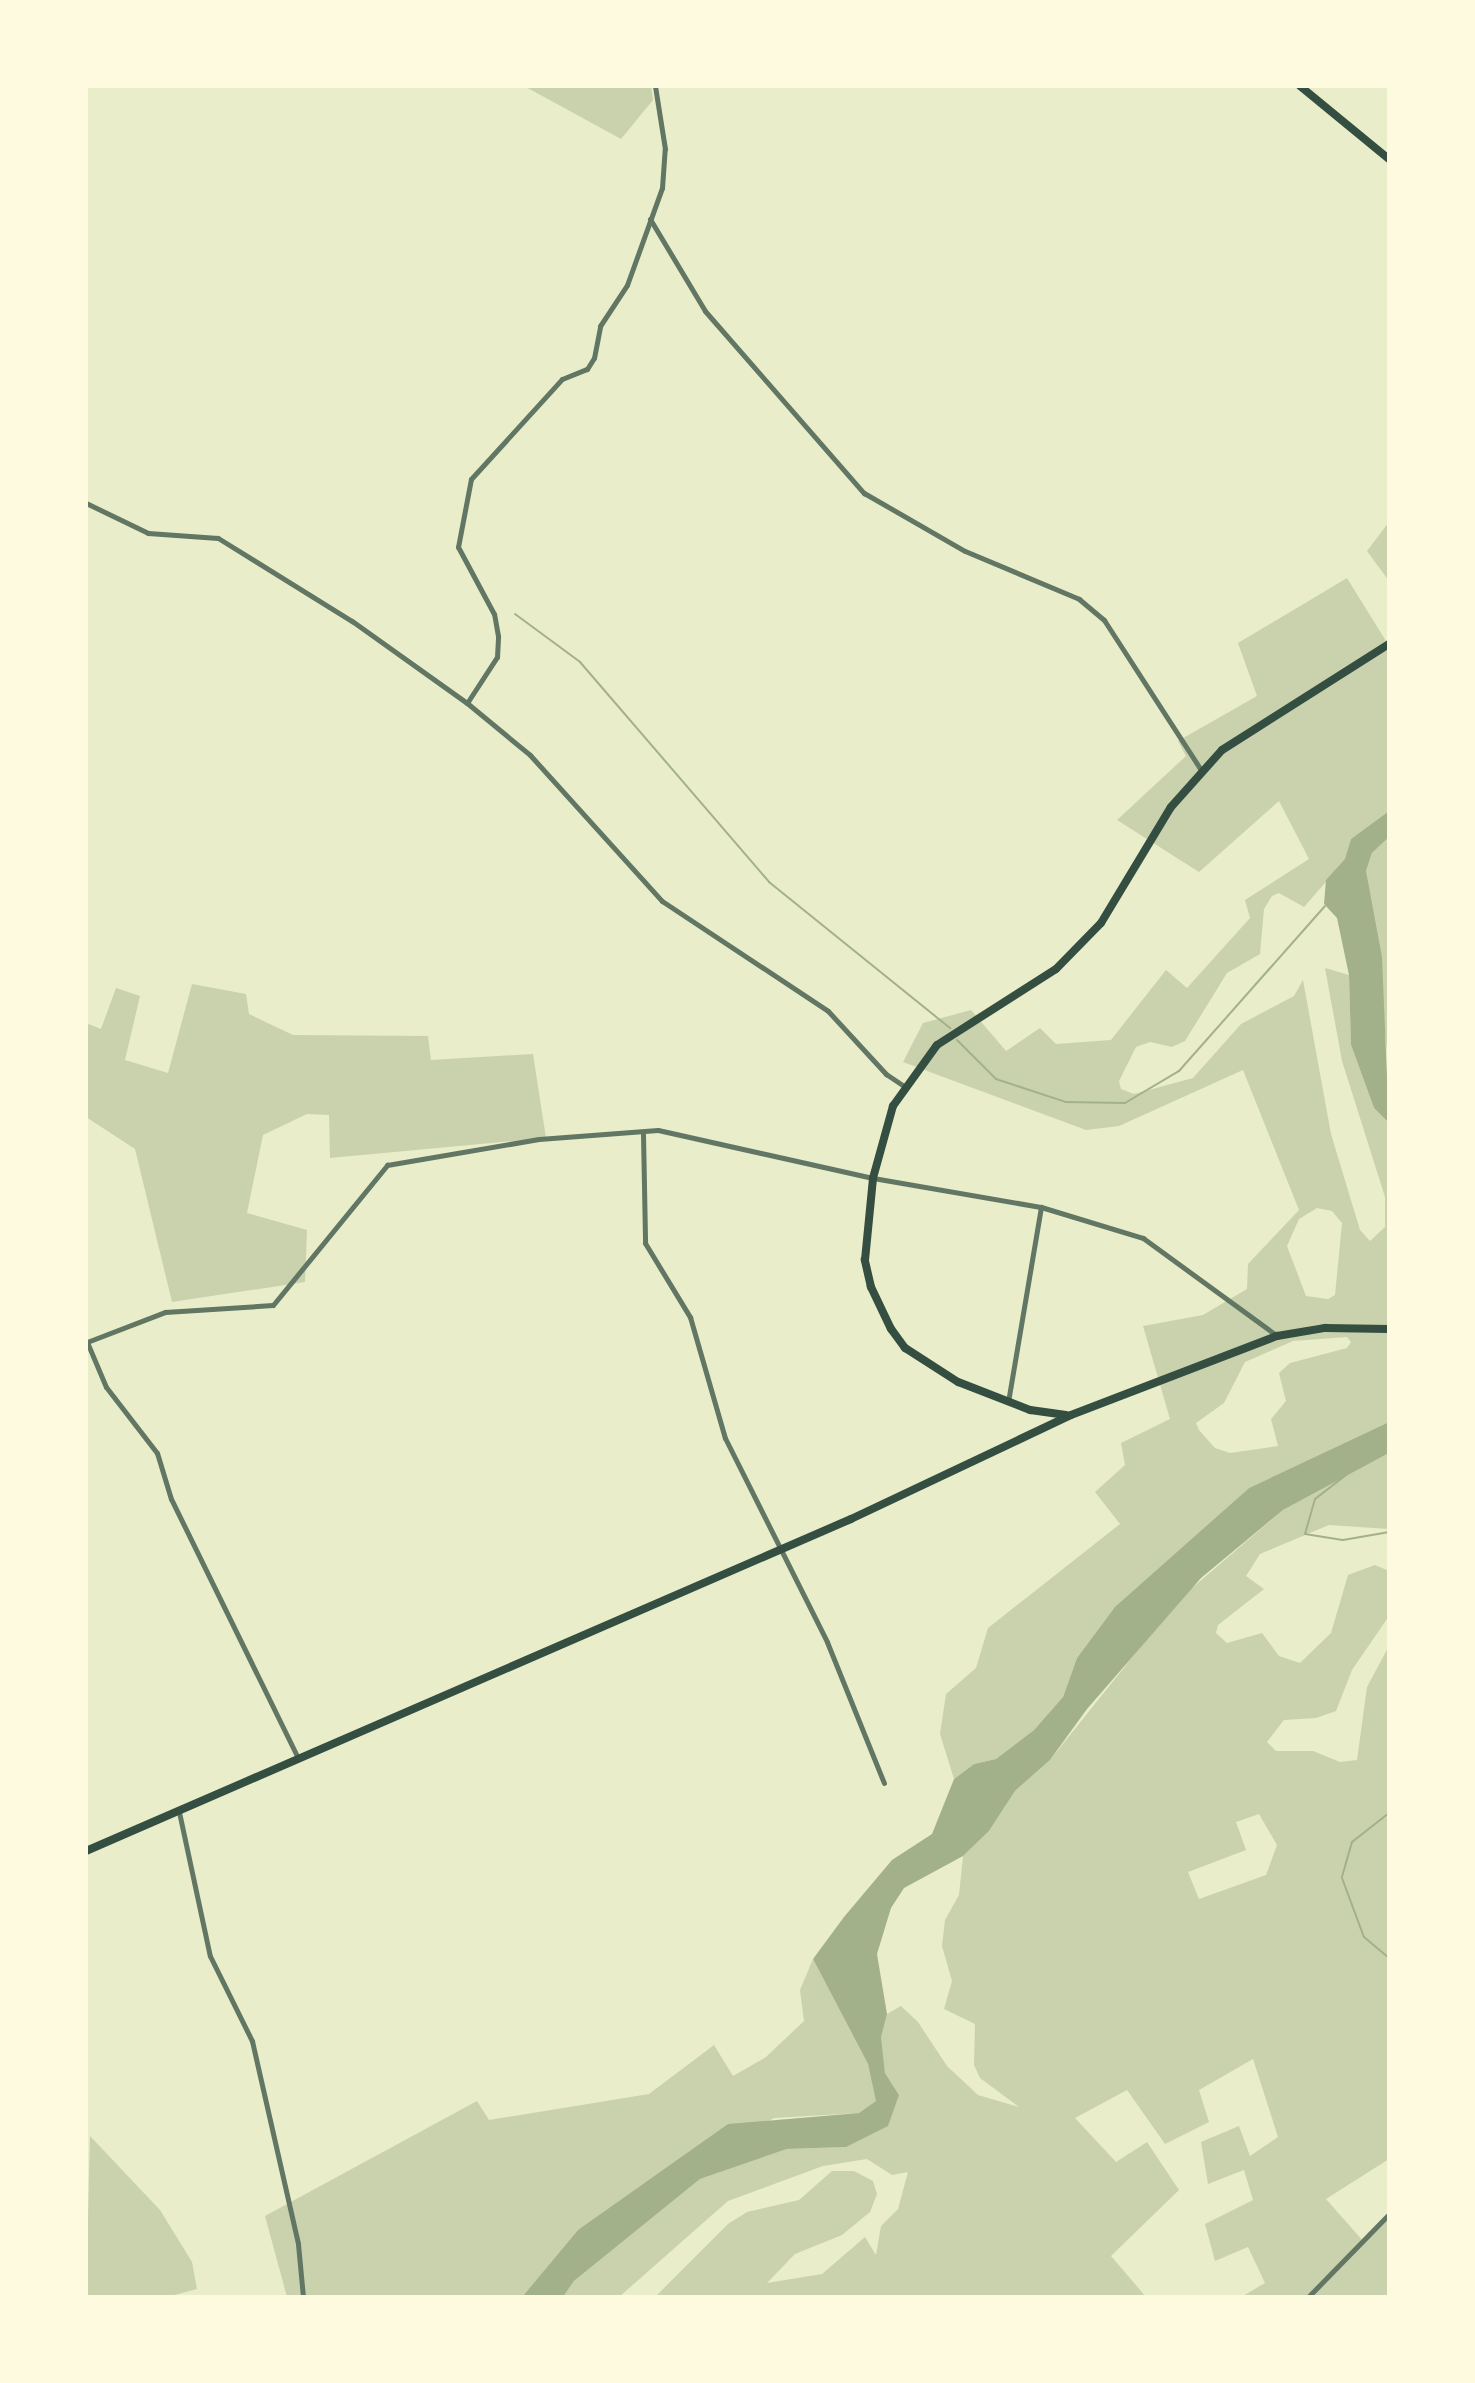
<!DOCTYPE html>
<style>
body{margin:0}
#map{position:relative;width:1475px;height:2383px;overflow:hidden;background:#e9edc9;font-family:Raleway,sans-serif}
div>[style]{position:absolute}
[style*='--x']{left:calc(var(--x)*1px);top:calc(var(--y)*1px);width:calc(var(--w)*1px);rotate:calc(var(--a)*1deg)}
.green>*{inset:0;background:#cad2ad}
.water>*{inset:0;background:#a3b18a}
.stream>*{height:2px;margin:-1px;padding:0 1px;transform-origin:1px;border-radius:1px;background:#a3b18a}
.minor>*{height:5px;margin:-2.5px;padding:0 2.5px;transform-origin:2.5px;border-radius:2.5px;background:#617663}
.primary>*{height:8px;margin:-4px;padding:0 4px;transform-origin:4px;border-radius:4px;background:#344e41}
span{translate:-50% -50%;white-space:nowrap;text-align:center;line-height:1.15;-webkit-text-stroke:8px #fefae0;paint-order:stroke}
.frame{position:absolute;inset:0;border:88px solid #fefae0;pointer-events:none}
</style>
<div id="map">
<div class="green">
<div style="clip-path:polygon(524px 86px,651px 86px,653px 100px,621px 139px)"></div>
<div style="clip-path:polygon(1389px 522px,1389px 581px,1367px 551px)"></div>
<div style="clip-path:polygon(evenodd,1347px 578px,1389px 646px,1389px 811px,1351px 839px,1346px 859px,1304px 907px,1279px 893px,1272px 896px,1264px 909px,1260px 954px,1227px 973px,1185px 1041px,1172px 1047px,1150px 1042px,1136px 1047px,1119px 1081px,1121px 1089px,1134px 1094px,1193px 1078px,1241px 1024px,1294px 996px,1303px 980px,1331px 1134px,1360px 1230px,1370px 1241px,1385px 1227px,1385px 1197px,1342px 1061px,1325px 968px,1349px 975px,1351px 1045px,1374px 1108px,1389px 1123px,1389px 1422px,1249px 1488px,1115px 1608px,1077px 1658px,1063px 1697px,1034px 1730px,996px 1759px,974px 1764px,954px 1779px,940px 1734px,946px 1694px,976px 1668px,988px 1628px,1120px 1524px,1095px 1492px,1125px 1465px,1121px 1443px,1170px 1419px,1143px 1326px,1203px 1315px,1247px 1289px,1248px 1264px,1299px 1210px,1243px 1070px,1119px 1126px,1086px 1130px,903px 1062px,923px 1023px,971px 1010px,1006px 1051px,1040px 1028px,1056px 1044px,1111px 1040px,1166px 970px,1187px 988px,1250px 918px,1245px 900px,1309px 859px,1279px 801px,1199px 872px,1117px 820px,1186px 756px,1178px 741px,1257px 696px,1238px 643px,1347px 578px,1317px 1208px,1332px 1211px,1342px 1223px,1335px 1295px,1328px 1299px,1306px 1296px,1287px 1246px,1299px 1219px,1317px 1208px,1347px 578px,1347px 1337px,1351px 1342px,1347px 1348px,1290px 1363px,1279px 1373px,1286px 1401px,1271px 1419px,1278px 1446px,1230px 1453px,1215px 1448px,1199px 1430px,1196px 1423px,1224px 1403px,1245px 1362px,1293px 1341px,1347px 1337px)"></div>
<div style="clip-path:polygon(1389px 837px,1389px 1068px,1366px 871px,1372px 853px)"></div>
<div style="clip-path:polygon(192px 984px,246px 994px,249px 1014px,293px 1035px,428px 1036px,431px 1060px,533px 1054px,546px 1138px,330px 1158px,329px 1115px,307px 1114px,263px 1135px,247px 1213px,307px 1230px,305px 1282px,172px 1302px,135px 1149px,86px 1117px,86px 1023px,101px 1029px,116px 988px,140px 996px,125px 1060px,168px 1073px)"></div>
<div style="clip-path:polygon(evenodd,1389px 1453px,1389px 1529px,1329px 1525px,1260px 1554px,1246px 1576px,1264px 1589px,1218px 1625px,1216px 1633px,1227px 1643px,1262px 1633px,1279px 1656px,1300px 1663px,1331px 1633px,1348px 1575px,1375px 1565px,1389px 1571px,1389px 1616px,1352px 1670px,1336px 1711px,1316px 1718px,1284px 1720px,1267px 1742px,1276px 1751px,1313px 1751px,1340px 1762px,1357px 1760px,1367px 1687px,1389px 1646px,1389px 2159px,1326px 2199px,1363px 2241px,1389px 2217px,1389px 2297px,1241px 2297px,1265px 2283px,1248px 2247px,1215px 2261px,1205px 2224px,1253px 2200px,1244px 2170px,1208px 2184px,1201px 2142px,1239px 2126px,1250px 2156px,1278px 2137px,1253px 2059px,1199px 2090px,1209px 2122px,1165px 2144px,1127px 2090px,1075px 2118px,1116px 2162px,1147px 2142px,1179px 2190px,1111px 2256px,1146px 2297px,655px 2297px,728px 2224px,747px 2212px,799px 2200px,832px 2171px,854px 2171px,873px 2181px,877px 2194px,870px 2212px,842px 2235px,795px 2254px,767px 2283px,822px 2274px,865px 2237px,876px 2255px,881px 2226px,898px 2209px,908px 2172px,892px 2175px,867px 2159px,823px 2166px,728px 2201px,619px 2297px,563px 2297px,574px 2281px,700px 2179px,787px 2149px,846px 2147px,899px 2095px,885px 2073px,880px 2037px,887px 2014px,901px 2006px,918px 2022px,947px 2066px,978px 2095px,1019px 2107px,980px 2078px,974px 2065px,975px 2024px,944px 2009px,952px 1981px,942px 1946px,945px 1920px,959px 1895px,963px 1856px,989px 1831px,1015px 1791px,1050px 1760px,1178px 1600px,1283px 1510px,1389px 1453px,1259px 1814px,1277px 1845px,1266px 1875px,1199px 1899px,1188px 1872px,1246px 1850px,1236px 1822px,1259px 1814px)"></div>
<div style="clip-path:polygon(813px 1959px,868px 2064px,877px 2101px,859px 2113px,774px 2118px,578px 2230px,522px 2297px,287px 2297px,265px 2216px,477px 2101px,489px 2120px,649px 2094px,714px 2045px,733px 2076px,766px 2057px,804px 2021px,800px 1990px)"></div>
<div style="clip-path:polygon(90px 2136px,160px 2210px,192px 2262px,197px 2289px,167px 2297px,86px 2297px)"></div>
</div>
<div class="water">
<div style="clip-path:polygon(1389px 811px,1389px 837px,1372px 853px,1366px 871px,1382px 957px,1389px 1123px,1374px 1108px,1351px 1045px,1349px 975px,1337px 918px,1324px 904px,1326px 880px,1345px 859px,1351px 839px)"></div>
<div style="clip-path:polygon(1389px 1422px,1389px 1453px,1283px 1510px,1201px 1578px,1087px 1709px,1050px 1760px,1015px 1791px,989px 1831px,963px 1856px,904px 1888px,891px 1908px,877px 1954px,887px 2014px,881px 2037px,885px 2073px,899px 2095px,888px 2126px,846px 2147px,787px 2149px,700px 2179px,574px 2281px,563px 2297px,522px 2297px,578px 2230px,728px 2124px,859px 2113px,876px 2101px,868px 2064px,813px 1959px,844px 1917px,892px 1860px,932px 1834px,954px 1779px,974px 1764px,996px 1759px,1034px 1730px,1063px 1697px,1077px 1658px,1115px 1607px,1249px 1488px)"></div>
</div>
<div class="stream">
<div style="--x:515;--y:614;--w:81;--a:36.4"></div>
<div style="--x:580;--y:662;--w:290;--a:49.3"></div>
<div style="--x:769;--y:882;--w:233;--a:38.9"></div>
<div style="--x:957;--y:1040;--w:55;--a:45"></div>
<div style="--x:996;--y:1079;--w:74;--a:18.2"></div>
<div style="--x:1066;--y:1102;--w:59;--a:1"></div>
<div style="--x:1125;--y:1103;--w:63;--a:-30.7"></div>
<div style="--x:1179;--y:1071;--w:220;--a:-48.5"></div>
<div style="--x:1350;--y:1472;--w:44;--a:142.4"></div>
<div style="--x:1315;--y:1499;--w:36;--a:106"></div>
<div style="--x:1305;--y:1534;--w:38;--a:9"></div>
<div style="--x:1343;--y:1540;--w:47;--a:-9.9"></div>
<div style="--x:1389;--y:1813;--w:47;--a:141.9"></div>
<div style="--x:1352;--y:1842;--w:37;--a:106"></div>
<div style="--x:1342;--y:1878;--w:63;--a:69.6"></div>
<div style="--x:1364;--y:1937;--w:33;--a:40"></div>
</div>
<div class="minor">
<div style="--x:650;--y:219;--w:107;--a:59.1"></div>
<div style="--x:705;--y:311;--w:242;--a:48.9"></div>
<div style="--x:864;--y:493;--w:116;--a:29.9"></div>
<div style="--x:965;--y:551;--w:124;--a:22.8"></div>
<div style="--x:1079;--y:599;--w:33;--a:40"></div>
<div style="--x:1104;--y:620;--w:179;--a:57.1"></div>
<div style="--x:86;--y:503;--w:69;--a:25.8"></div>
<div style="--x:148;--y:533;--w:70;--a:4.1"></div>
<div style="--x:218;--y:538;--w:158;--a:31.8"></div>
<div style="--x:352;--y:621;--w:141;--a:35.5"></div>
<div style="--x:467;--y:703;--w:82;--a:39.5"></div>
<div style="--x:530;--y:755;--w:197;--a:47.9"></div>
<div style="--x:662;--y:901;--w:199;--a:33.5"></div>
<div style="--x:828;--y:1011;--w:86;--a:47.4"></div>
<div style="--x:886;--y:1074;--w:22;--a:34"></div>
<div style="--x:467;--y:703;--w:55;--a:-56.9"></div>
<div style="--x:497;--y:657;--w:21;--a:-87"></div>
<div style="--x:498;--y:636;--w:22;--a:-100"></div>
<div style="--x:494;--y:614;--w:76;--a:-118.2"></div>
<div style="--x:458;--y:547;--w:69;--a:-79.2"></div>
<div style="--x:471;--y:479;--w:135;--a:-47.7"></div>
<div style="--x:562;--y:379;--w:27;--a:-22"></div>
<div style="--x:587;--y:369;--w:13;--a:-58"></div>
<div style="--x:594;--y:358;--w:33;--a:-79"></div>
<div style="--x:600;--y:326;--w:49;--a:-56.6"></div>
<div style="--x:627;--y:285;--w:103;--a:-70.2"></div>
<div style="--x:662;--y:188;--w:39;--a:-86"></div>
<div style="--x:665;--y:149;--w:64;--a:-99"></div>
<div style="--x:643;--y:1134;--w:109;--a:88.9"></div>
<div style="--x:645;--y:1243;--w:87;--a:58.7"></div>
<div style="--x:690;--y:1317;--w:126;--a:73.9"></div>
<div style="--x:725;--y:1438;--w:228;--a:63.4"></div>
<div style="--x:827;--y:1642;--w:152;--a:68"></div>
<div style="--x:1008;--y:1402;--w:198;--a:-80.4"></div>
<div style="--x:298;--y:1758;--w:288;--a:-116.1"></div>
<div style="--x:171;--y:1499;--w:48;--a:-106.9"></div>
<div style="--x:157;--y:1453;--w:83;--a:-127.7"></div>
<div style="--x:106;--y:1387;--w:49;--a:-112.9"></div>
<div style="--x:87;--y:1342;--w:84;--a:-21"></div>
<div style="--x:165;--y:1312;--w:108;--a:-3.7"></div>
<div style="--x:273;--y:1305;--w:181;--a:-50.8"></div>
<div style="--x:387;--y:1165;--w:154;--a:-9.7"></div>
<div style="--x:539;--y:1139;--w:119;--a:-4.3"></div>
<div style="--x:658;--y:1130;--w:220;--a:12.6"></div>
<div style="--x:873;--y:1178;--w:170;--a:9.8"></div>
<div style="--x:1041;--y:1207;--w:107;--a:16.9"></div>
<div style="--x:1143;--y:1238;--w:165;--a:36.1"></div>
<div style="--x:179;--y:1812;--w:147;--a:77.9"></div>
<div style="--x:210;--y:1956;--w:95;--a:63.7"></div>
<div style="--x:252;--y:2041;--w:208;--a:77.2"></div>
<div style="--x:298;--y:2244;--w:53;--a:84.6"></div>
<div style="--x:1308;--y:2297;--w:116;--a:-45.7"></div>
</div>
<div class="primary">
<div style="--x:1300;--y:86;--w:115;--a:39.4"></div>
<div style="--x:1066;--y:1415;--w:36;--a:-172"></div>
<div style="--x:1030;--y:1410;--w:77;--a:-158.7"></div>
<div style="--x:958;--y:1382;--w:63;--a:-147.3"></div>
<div style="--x:905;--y:1348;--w:24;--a:-126"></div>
<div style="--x:891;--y:1329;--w:47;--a:-115.5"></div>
<div style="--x:871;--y:1287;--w:28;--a:-103"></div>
<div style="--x:865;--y:1260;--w:82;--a:-84.4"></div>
<div style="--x:873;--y:1178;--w:75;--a:-74.5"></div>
<div style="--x:893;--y:1106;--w:75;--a:-54.2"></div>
<div style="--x:937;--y:1045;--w:141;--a:-32.6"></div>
<div style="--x:1056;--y:969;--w:64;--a:-45.6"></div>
<div style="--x:1101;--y:923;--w:135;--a:-58.9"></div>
<div style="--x:1171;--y:807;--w:76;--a:-48.2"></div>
<div style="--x:1222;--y:750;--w:198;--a:-32.4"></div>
<div style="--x:86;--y:1851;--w:834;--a:-23.46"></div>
<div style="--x:851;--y:1519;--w:243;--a:-25.3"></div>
<div style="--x:1071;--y:1415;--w:221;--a:-21"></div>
<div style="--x:1277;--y:1336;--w:49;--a:-9.5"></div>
<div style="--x:1325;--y:1328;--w:64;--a:0.9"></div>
</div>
<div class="frame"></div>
</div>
